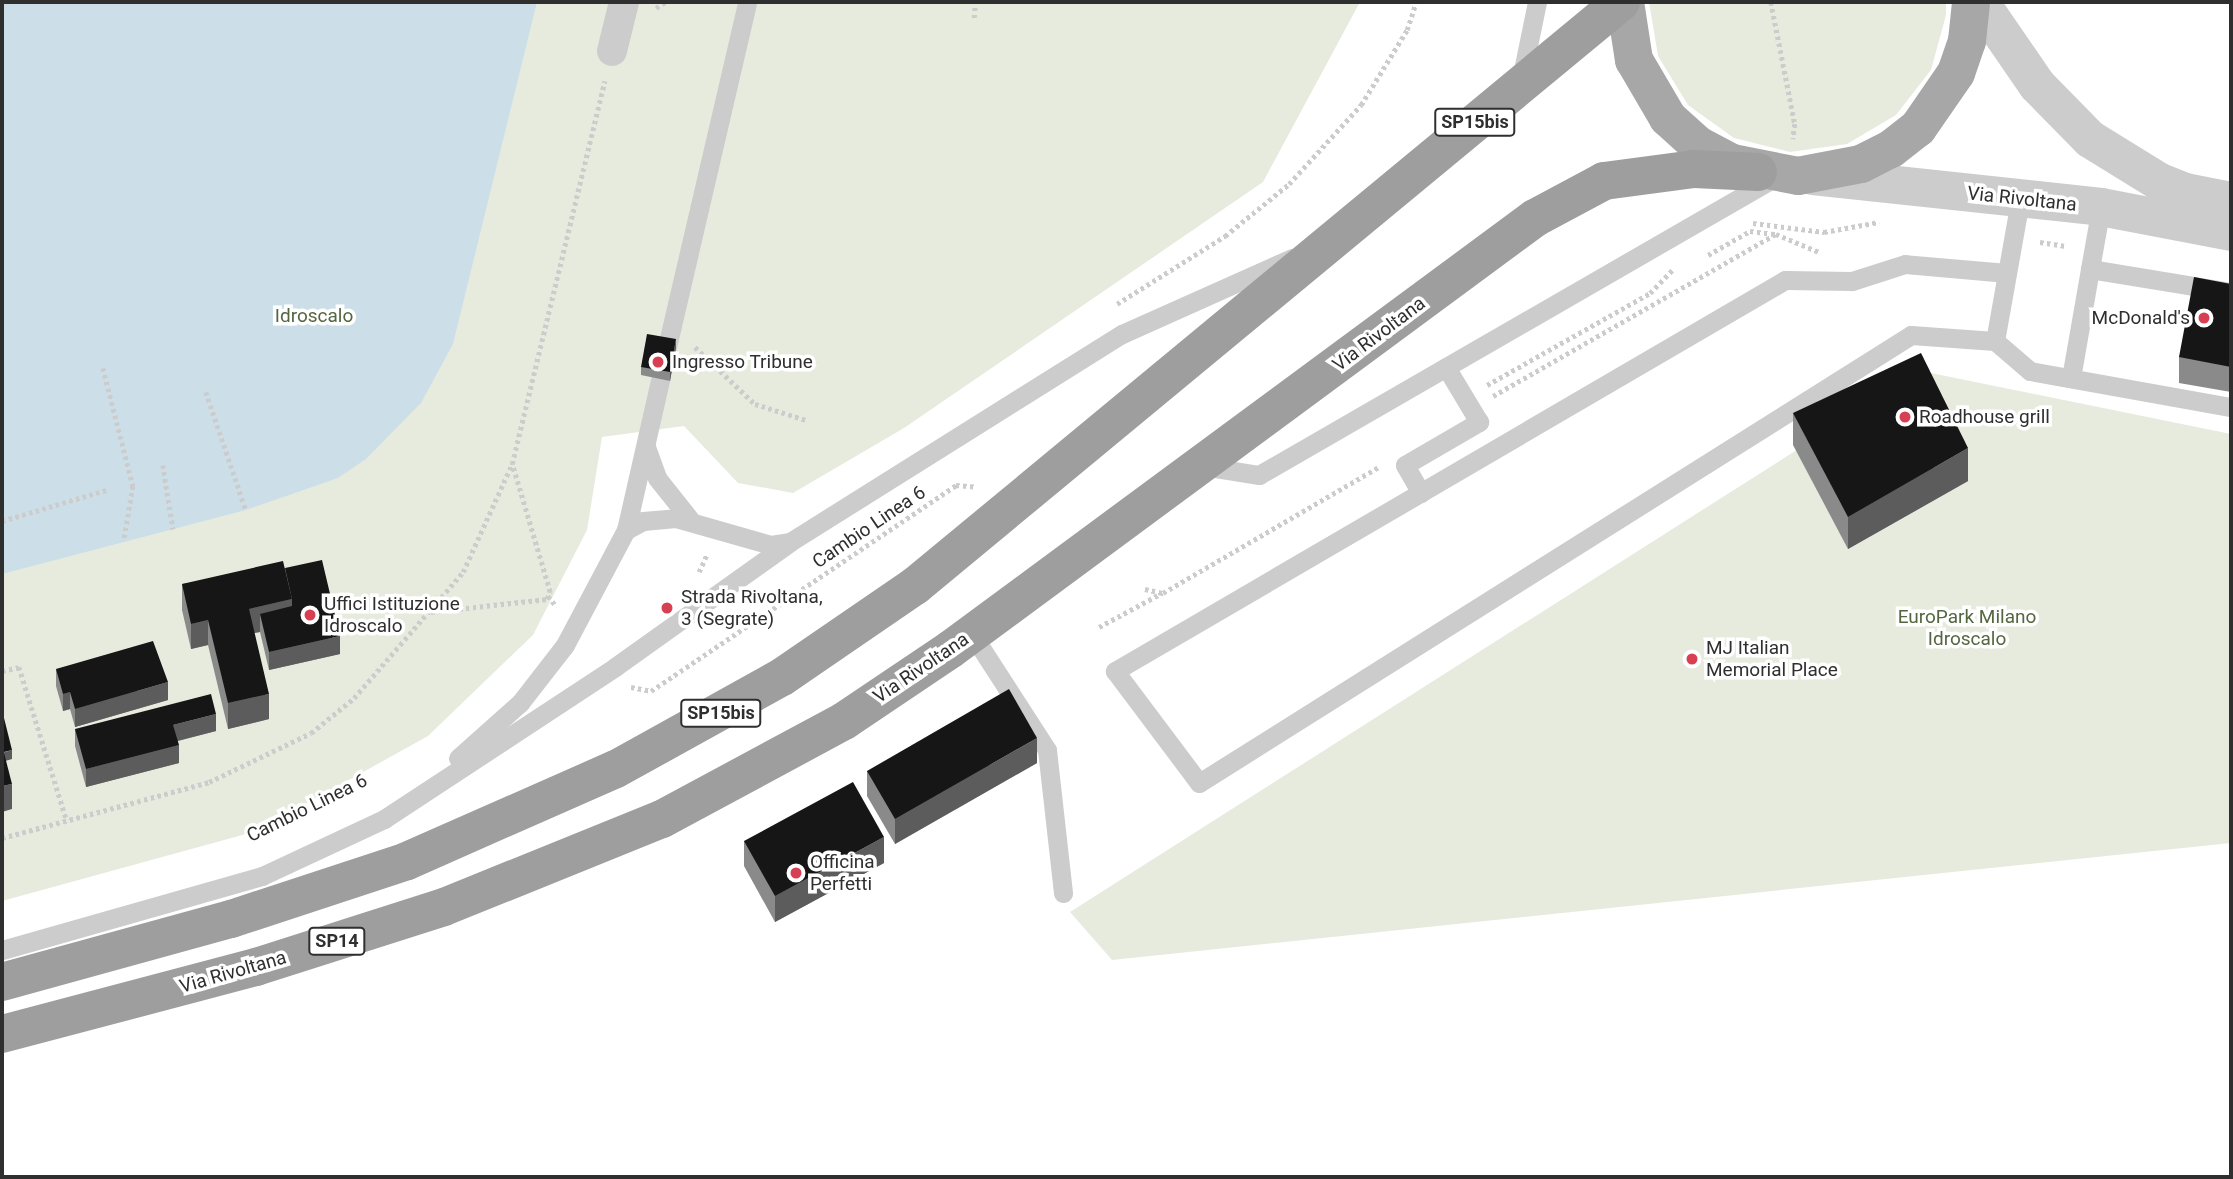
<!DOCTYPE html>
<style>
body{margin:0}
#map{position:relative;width:2233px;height:1179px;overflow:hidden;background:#fff;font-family:Roboto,sans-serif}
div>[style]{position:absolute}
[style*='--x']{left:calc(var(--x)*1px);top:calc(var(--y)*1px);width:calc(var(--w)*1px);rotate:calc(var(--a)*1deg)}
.green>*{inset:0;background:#e6ebde}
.water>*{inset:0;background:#ccdfe9}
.path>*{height:4.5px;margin-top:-2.25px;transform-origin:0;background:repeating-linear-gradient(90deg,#ccc 0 3.5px,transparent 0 7px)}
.service>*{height:19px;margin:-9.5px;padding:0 9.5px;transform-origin:9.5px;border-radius:9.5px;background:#ccc}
.pedestrian>*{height:30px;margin:-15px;padding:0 15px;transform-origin:15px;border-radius:15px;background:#ccc}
.tertiary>*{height:38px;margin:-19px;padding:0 19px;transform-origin:19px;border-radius:19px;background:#ccc}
.primary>*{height:38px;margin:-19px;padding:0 19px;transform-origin:19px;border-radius:19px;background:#a7a7a7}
.trunk>*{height:38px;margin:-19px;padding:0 19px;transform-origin:19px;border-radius:19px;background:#9e9e9e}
.wall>*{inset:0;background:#8a8a8a}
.shaded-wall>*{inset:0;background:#5c5c5c}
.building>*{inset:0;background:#161616}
.dots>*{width:19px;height:19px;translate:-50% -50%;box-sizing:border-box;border:4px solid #fff;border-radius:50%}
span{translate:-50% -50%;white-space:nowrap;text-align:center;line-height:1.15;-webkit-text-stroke:7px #fff;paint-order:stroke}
.shield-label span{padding:2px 5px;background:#fff;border:2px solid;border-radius:5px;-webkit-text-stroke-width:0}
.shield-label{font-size:18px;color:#2f2f2f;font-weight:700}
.street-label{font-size:19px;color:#2f2f2f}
.park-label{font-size:19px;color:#546740}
.poi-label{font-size:19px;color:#2f2f2f}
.right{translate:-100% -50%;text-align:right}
.left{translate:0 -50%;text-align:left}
.frame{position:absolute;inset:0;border:4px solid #2f2f2f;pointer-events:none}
</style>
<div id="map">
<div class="green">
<div style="clip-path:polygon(2px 2px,1360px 2px,1263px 182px,904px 428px,793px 493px,738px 483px,684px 426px,602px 437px,587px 530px,533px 635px,428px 736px,257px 831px,2px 901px)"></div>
<div style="clip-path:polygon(1649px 2px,1946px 2px,1946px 15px,1931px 70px,1896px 115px,1847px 144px,1790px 152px,1734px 138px,1688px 105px,1658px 56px)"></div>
<div style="clip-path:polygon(1921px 371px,2231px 434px,2231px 843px,1112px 960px,1070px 912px)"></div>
</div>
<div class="water">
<div style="clip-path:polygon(2px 2px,537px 2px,453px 344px,421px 403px,366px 459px,338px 478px,246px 510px,2px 574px)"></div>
</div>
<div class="path">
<div style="--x:1771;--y:2;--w:124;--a:78.9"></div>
<div style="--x:1795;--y:124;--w:15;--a:98"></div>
<div style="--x:656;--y:8;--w:11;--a:-34"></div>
<div style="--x:974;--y:18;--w:16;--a:-86"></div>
<div style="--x:1753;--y:223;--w:72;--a:7.2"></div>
<div style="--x:1824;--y:232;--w:56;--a:-10.3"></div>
<div style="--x:2040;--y:242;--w:26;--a:9"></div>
<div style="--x:1708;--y:255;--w:48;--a:-29.7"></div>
<div style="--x:1750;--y:231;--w:26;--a:7"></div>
<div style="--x:1776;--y:234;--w:47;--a:22.7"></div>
<div style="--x:1117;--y:304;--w:128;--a:-32.2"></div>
<div style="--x:1225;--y:236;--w:82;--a:-39.1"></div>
<div style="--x:1289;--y:184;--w:107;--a:-47.7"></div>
<div style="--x:1361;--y:105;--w:88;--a:-58.5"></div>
<div style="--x:1407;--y:30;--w:29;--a:-72"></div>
<div style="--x:695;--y:347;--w:83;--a:43.5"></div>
<div style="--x:755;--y:404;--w:53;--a:17.4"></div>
<div style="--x:103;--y:368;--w:122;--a:75.7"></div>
<div style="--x:133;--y:486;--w:56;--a:99.3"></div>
<div style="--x:1487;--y:385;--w:187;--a:-29.4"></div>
<div style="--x:1650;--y:293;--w:32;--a:-46"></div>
<div style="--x:206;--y:392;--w:125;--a:71.3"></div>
<div style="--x:1493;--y:396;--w:326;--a:-29.8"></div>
<div style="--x:163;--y:465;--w:65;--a:81.1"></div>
<div style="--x:2;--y:521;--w:109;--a:-16.6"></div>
<div style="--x:699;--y:572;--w:20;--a:-66"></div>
<div style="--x:1145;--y:589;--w:18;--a:13"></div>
<div style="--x:1163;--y:593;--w:250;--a:-30.3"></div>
<div style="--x:548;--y:596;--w:14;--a:51"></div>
<div style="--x:431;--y:612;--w:117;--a:-6.4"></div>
<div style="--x:547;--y:599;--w:8;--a:-67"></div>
<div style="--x:550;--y:592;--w:134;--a:-106.5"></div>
<div style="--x:1099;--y:627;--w:72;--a:-28.4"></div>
<div style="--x:2;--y:671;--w:17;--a:-13"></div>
<div style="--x:19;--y:667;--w:161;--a:72.7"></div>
<div style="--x:631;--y:687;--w:20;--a:11"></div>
<div style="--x:651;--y:691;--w:368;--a:-34"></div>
<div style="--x:956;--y:485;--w:21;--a:5"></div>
<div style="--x:2;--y:838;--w:214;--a:-15.1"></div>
<div style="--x:209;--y:782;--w:113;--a:-25.7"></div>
<div style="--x:311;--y:733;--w:55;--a:-39.1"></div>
<div style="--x:354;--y:698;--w:167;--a:-49.1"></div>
<div style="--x:463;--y:572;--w:119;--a:-65.6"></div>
<div style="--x:512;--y:464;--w:394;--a:-76.4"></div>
</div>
<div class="service">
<div style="--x:1521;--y:80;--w:80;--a:-78.4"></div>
<div style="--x:2101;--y:207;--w:63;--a:100.1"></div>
<div style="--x:2090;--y:269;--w:143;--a:9.3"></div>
<div style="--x:2007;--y:273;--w:102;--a:-175"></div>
<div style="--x:1905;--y:264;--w:56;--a:162.2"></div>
<div style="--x:1852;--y:281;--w:67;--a:-179.1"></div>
<div style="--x:1785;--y:280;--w:776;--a:149.73"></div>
<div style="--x:1115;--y:671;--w:140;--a:53.1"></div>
<div style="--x:1199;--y:783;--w:841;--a:-32.18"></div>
<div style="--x:1911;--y:335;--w:84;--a:4.1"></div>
<div style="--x:1995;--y:341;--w:143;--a:-79.9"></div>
<div style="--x:1995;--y:341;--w:46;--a:40.6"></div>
<div style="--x:2030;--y:371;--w:204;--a:10.2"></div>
<div style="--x:667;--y:347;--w:354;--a:-76.9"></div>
<div style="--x:2071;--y:378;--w:111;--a:-80.1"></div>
<div style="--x:646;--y:447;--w:33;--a:70"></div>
<div style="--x:657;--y:478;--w:56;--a:51.5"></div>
<div style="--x:1203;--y:466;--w:57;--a:9.1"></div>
<div style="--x:1259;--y:475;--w:595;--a:-29.97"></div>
<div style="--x:1421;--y:493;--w:32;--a:-120"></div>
<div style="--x:1405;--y:465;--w:86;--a:-30.2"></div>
<div style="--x:1479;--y:422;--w:64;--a:-121"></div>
<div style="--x:626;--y:530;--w:154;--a:-77.2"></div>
<div style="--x:972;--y:634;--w:138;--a:57.1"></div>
<div style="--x:1047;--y:750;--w:144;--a:83.6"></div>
<div style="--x:458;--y:758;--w:83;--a:-41.6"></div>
<div style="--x:520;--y:703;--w:73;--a:-52.2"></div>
<div style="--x:565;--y:645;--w:130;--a:-62.1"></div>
<div style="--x:626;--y:530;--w:19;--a:-28"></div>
<div style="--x:643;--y:521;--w:33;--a:-5"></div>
<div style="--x:676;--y:518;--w:99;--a:15.9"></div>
<div style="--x:771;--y:545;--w:18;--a:-9"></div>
<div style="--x:2;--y:950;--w:270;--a:-15.9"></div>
<div style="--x:262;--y:876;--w:135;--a:-25"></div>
<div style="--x:384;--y:819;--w:277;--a:-33.3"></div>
<div style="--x:615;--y:667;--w:215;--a:-35.5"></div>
<div style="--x:790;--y:542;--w:392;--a:-32.1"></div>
<div style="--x:1122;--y:334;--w:186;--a:-24.1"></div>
</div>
<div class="pedestrian">
<div style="--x:612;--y:51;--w:50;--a:-76.2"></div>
</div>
<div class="tertiary">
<div style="--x:1980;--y:2;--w:101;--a:55.5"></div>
<div style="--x:2037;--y:85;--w:76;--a:45.5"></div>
<div style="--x:2090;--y:139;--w:80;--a:31.7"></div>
<div style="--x:2158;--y:181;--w:29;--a:22"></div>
<div style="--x:2185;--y:192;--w:47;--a:11.1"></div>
<div style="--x:1813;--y:176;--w:290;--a:6.1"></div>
<div style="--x:2101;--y:207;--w:132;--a:10.9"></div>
</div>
<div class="primary">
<div style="--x:1625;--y:2;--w:59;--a:81.2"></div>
<div style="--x:1634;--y:60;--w:67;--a:59.6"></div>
<div style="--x:1668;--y:118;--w:40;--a:42"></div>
<div style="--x:1698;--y:145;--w:38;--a:28"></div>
<div style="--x:1732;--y:163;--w:67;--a:11.1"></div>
<div style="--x:1798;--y:176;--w:64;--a:-10.8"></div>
<div style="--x:1861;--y:164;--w:34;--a:-27"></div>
<div style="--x:1891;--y:149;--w:34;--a:-38"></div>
<div style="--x:1918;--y:128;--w:67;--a:-55.4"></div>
<div style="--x:1956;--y:73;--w:34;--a:-71"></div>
<div style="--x:1967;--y:41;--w:39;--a:-84"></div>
</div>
<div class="trunk">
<div style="--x:2;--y:982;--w:238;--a:-15.4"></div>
<div style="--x:231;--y:919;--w:185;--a:-18.2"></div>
<div style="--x:407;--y:861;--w:228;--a:-23.8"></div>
<div style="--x:616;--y:769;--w:190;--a:-29"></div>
<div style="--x:782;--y:677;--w:161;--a:-34.4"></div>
<div style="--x:915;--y:586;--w:916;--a:-39.6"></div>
<div style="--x:2;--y:1034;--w:263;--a:-14.8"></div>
<div style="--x:256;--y:967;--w:197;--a:-17.7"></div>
<div style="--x:444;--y:907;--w:235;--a:-22"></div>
<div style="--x:662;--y:819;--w:207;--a:-28.3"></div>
<div style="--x:844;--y:721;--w:129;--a:-33.9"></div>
<div style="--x:951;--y:649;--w:726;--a:-36.43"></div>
<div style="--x:1535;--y:218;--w:78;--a:-28.2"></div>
<div style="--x:1604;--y:181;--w:91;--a:-7.6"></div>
<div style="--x:1694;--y:169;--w:64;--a:2.7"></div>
</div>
<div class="wall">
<div style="clip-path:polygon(2231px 284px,2231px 392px,2179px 383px,2179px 357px)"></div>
<div style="clip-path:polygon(676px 348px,670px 381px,641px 375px,641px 367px)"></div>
<div style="clip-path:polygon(1793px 413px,1968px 481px,1848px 549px,1793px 445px)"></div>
<div style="clip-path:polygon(285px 568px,340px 654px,269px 670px,260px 632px,254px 633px,269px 719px,228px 729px,208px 645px,191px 649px,182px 610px,182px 584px)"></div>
<div style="clip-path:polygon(56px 669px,168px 700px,75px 727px,70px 709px,63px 711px,56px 686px)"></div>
<div style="clip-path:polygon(75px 729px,216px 731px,178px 741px,179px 763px,86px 787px,75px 746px)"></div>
<div style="clip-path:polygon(1037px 763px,895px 844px,867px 796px,867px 771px)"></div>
<div style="clip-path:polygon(744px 841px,884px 863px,775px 922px,744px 866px)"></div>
</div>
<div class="shaded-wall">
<div style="clip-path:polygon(676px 339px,676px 348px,670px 381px,670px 372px)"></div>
<div style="clip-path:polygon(1968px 448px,1968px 481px,1848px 549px,1848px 517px)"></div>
<div style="clip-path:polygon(292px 599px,292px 624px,260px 614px,260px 632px,249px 634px,249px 609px)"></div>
<div style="clip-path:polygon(208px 620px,208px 645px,191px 649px,191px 624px)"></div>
<div style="clip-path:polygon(340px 636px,340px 654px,269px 670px,269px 652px)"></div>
<div style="clip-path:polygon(168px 682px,168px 700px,75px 727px,75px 709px)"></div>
<div style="clip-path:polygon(70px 692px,70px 709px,63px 711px,63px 694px)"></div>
<div style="clip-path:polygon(269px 694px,269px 719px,228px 729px,228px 703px)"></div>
<div style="clip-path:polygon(216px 714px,216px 731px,173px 742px,173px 725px)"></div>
<div style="clip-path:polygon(1037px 738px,1037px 763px,895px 844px,895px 819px)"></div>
<div style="clip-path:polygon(179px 745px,179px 763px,86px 787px,86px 769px)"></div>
<div style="clip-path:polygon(12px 750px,12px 759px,2px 762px,2px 753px)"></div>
<div style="clip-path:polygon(12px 784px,12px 809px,2px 812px,2px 786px)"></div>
<div style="clip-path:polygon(884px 837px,884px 863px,775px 922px,775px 896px)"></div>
</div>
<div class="building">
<div style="clip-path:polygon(2194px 277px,2231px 284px,2231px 367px,2179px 357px)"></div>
<div style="clip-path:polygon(647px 334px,676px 339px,670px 372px,641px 367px)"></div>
<div style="clip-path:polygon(1921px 353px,1968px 448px,1848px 517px,1793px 413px)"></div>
<div style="clip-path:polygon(322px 560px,340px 636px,269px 652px,260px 614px,292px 606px,292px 599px,285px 568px)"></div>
<div style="clip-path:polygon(283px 561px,292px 599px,249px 609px,269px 694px,228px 703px,208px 620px,191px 624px,182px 584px)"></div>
<div style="clip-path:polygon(153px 641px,168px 682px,75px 709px,70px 692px,63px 694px,56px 669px)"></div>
<div style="clip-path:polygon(1009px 689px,1037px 738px,895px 819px,867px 771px)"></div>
<div style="clip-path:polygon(211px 694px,216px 714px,173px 725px,179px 745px,86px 769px,75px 729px)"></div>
<div style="clip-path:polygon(2px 710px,12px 750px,4px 752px,2px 745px)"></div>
<div style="clip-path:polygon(2px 745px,12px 784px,2px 786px)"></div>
<div style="clip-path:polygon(853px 782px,884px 837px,775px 896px,744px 841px)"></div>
</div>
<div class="dots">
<div style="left:2204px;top:318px;background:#d74052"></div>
<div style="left:658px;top:362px;background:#d74052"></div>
<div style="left:1905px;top:417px;background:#d74052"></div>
<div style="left:667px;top:608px;background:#d74052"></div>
<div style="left:310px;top:615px;background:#d74052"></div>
<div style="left:1692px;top:659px;background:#d74052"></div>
<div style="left:796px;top:873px;background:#d74052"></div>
</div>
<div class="shield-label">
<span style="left:1475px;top:122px">SP15bis</span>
<span style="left:721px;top:713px">SP15bis</span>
<span style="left:337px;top:941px">SP14</span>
</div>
<div class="street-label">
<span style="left:2022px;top:199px;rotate:6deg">Via Rivoltana</span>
<span style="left:1379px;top:334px;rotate:-37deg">Via Rivoltana</span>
<span style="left:869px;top:527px;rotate:-34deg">Cambio Linea 6</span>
<span style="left:921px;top:668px;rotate:-34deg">Via Rivoltana</span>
<span style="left:307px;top:808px;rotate:-26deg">Cambio Linea 6</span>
<span style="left:233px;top:972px;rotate:-16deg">Via Rivoltana</span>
</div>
<div class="park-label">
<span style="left:314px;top:316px">Idroscalo</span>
<span style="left:1967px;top:628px">EuroPark Milano<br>Idroscalo</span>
</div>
<div class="poi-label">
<span class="right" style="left:2190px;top:318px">McDonald's</span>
<span class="left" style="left:672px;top:362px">Ingresso Tribune</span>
<span class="left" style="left:1919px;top:417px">Roadhouse grill</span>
<span class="left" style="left:681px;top:608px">Strada Rivoltana,<br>3 (Segrate)</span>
<span class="left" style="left:324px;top:615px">Uffici Istituzione<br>Idroscalo</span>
<span class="left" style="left:1706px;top:659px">MJ Italian<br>Memorial Place</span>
<span class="left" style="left:810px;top:873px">Officina<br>Perfetti</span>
</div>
<div class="frame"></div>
</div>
